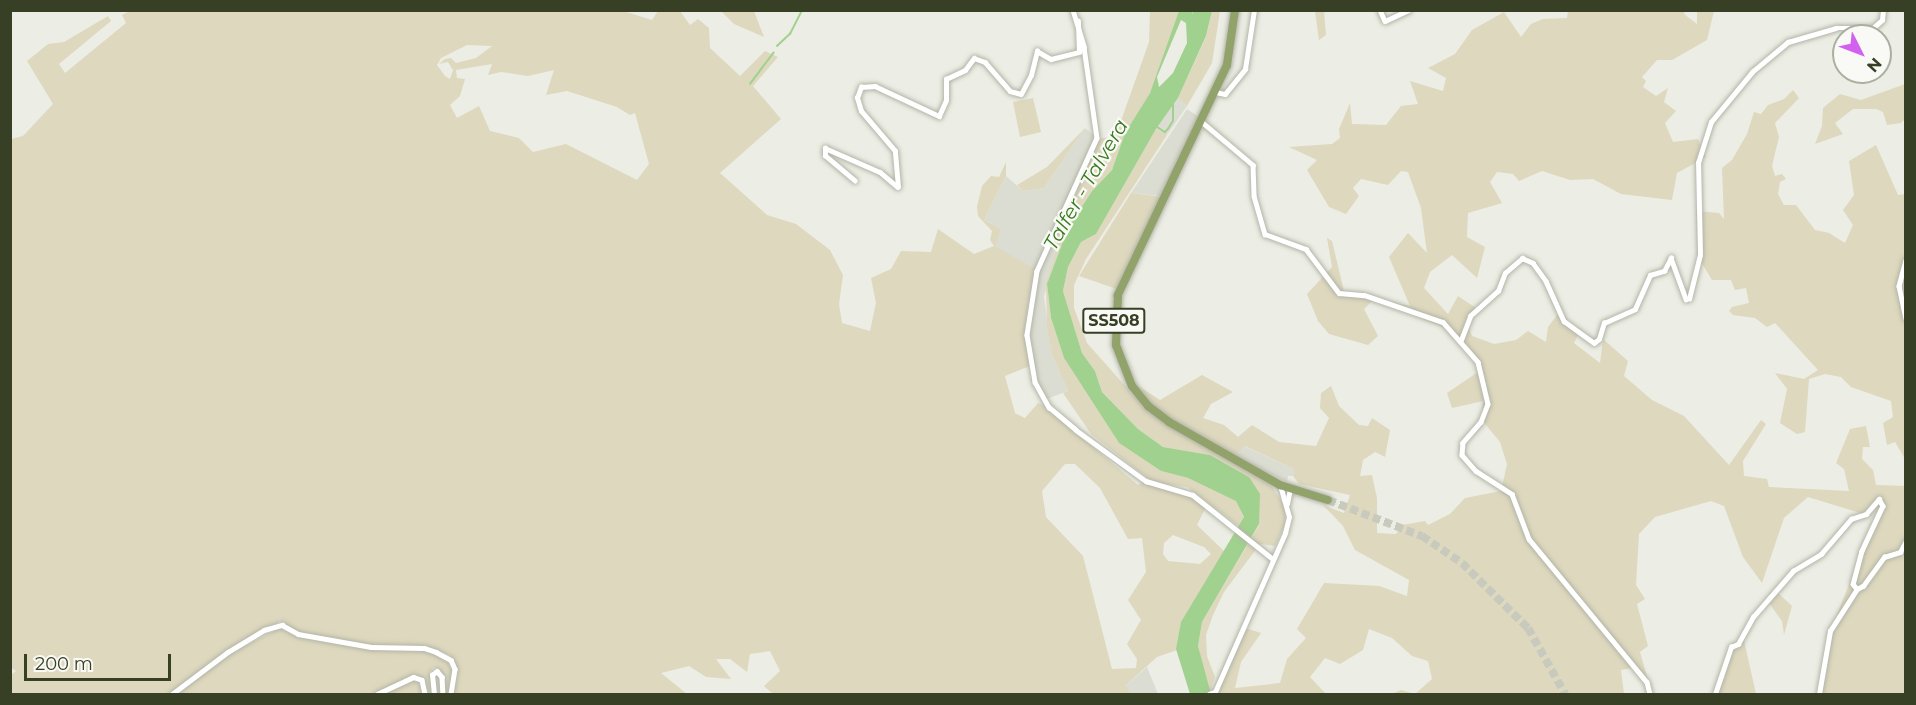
<!DOCTYPE html>
<style>
body{margin:0}
#map{position:relative;width:1916px;height:705px;overflow:hidden;background:#ecede4;font-family:Montserrat,sans-serif}
div>[style]{position:absolute}
[style*='--x']{left:calc(var(--x)*1px);top:calc(var(--y)*1px);width:calc(var(--w)*1px);rotate:calc(var(--a)*1deg)}
.built>*{inset:0;background:#dcddd2}
.green>*{inset:0;background:#ded8be}
.water>*{inset:0;background:#a1d18e}
.stream>*{height:1.5px;margin:-0.75px;padding:0 0.75px;transform-origin:0.75px;border-radius:0.75px;background:#a1d18e}
.river>*{height:9px;margin:-4.5px;padding:0 4.5px;transform-origin:4.5px;border-radius:4.5px;background:#a1d18e}
.primary-tunnel>*{height:8px;margin-top:-4px;transform-origin:0;background:repeating-linear-gradient(90deg,#c8cabe 0 8px,transparent 0 12px)}
.roads{filter:drop-shadow(0 0 2px #b2b5a7) drop-shadow(0 0 2px #b2b5a7)}
.street>*{height:4.5px;margin:-2.25px;padding:0 2.25px;transform-origin:2.25px;border-radius:2.25px;background:#fff}
.primary>*{height:8px;margin:-4px;padding:0 4px;transform-origin:4px;border-radius:4px;background:#91a26a}
span{translate:-50% -50%;white-space:nowrap;text-align:center;line-height:1.15;-webkit-text-stroke:4.5px #f9faf5;paint-order:stroke}
.shield-label span{padding:2px 4px;background:#f9faf5;border:2px solid;border-radius:4px;-webkit-text-stroke-width:0}
.shield-label{font-size:16px;color:#373f24;font-weight:700}
.water-label{font-size:20px;color:#387a1f;font-style:italic}
.frame{position:absolute;inset:0;border:12px solid #373f24;pointer-events:none}
.north{position:absolute;left:1832px;top:24px;width:60px;height:60px;box-sizing:border-box;background:#f9faf5;border:2px solid #abafa1;border-radius:50%;rotate:132deg;font-size:16px;font-weight:700;line-height:24px;text-align:center;color:#373f24}
.north::after{content:'';display:block;margin:auto;width:21px;height:27px;background:#d361ef;clip-path:polygon(50% 0,100% 100%,50% 72%,0 100%)}
.scale{position:absolute;left:24px;top:654px;width:147px;height:27px;box-sizing:border-box;border:3px solid #373f24;border-top:0;padding-left:8px;font-size:18px;line-height:21px;white-space:nowrap;color:#373f24;-webkit-text-stroke:4px #f9faf5;paint-order:stroke}
</style>
<div id="map">
<div class="built">
<div style="clip-path:polygon(1178px 98px,1187px 106px,1167px 135px,1156px 129px)"></div>
<div style="clip-path:polygon(1187px 109px,1199px 117px,1171px 185px,1166px 183px,1160px 196px,1131px 193px)"></div>
<div style="clip-path:polygon(1085px 128px,1097px 138px,1056px 251px,1044px 297px,1052px 355px,1068px 391px,1044px 400px,1035px 382px,994px 245px,1001px 229px,984px 220px,1006px 176px,1023px 191px,1044px 188px)"></div>
<div style="clip-path:polygon(1244px 446px,1294px 469px,1293px 476px,1288px 476px,1287px 482px,1231px 455px)"></div>
<div style="clip-path:polygon(1147px 667px,1158px 694px,1127px 694px,1124px 687px)"></div>
</div>
<div class="green">
<div style="clip-path:polygon(evenodd,620px 10px,652px 20px,658px 11px,680px 11px,690px 25px,698px 19px,709px 28px,710px 48px,740px 76px,765px 51px,778px 57px,753px 86px,781px 119px,720px 173px,767px 215px,796px 224px,830px 250px,843px 275px,839px 304px,842px 323px,870px 331px,876px 303px,871px 278px,891px 269px,901px 251px,931px 252px,938px 229px,974px 254px,994px 246px,990px 240px,992px 231px,978px 216px,977px 207px,982px 186px,991px 176px,999px 177px,1006px 162px,1006px 176px,984px 220px,1001px 229px,995px 246px,1035px 269px,1028px 351px,1030px 366px,1005px 376px,1015px 413px,1025px 418px,1038px 403px,1043px 405px,1138px 485px,1143px 482px,1187px 493px,1206px 507px,1197px 525px,1224px 551px,1181px 623px,1177px 650px,1157px 657px,1125px 686px,1131px 694px,773px 694px,764px 686px,780px 671px,770px 651px,750px 654px,747px 672px,730px 659px,716px 659px,731px 679px,706px 677px,689px 666px,661px 673px,687px 694px,453px 694px,458px 674px,450px 655px,424px 646px,371px 646px,299px 632px,280px 621px,168px 694px,11px 694px,11px 675px,16px 671px,10px 667px,11px 139px,23px 136px,53px 104px,27px 61px,48px 44px,64px 42px,108px 16px,111px 21px,59px 64px,65px 73px,126px 23px,122px 15px,130px 11px,620px 10px,467px 45px,492px 46px,476px 58px,456px 63px,451px 58px,445px 59px,439px 64px,448px 62px,453px 70px,450px 79px,445px 76px,437px 65px,441px 58px,467px 45px,620px 10px,492px 64px,488px 75px,501px 72px,528px 76px,554px 70px,546px 95px,567px 91px,617px 107px,630px 115px,635px 113px,649px 164px,637px 180px,566px 144px,533px 152px,519px 138px,490px 131px,479px 106px,457px 118px,450px 105px,460px 96px,465px 79px,457px 78px,456px 70px,492px 64px,620px 10px,1065px 464px,1075px 464px,1100px 488px,1128px 539px,1142px 538px,1146px 572px,1128px 600px,1141px 620px,1127px 644px,1137px 659px,1136px 668px,1112px 669px,1083px 556px,1046px 517px,1042px 491px,1065px 464px,620px 10px,1173px 535px,1204px 547px,1211px 554px,1200px 564px,1168px 561px,1163px 554px,1164px 543px,1173px 535px)"></div>
<div style="clip-path:polygon(721px 11px,754px 11px,764px 37px,734px 24px)"></div>
<div style="clip-path:polygon(1150px 11px,1179px 11px,1176px 28px,1150px 93px,1125px 133px,1112px 170px,1092px 191px,1068px 228px,1047px 284px,1051px 318px,1064px 358px,1119px 443px,1161px 471px,1188px 478px,1237px 501px,1244px 518px,1239px 526px,1187px 487px,1153px 482px,1091px 434px,1063px 393px,1068px 391px,1052px 355px,1047px 327px,1046px 284px,1056px 251px,1050px 241px,1097px 138px,1112px 138px,1122px 118px,1149px 42px)"></div>
<div style="clip-path:polygon(1212px 11px,1220px 11px,1212px 63px,1187px 106px,1178px 98px,1206px 37px)"></div>
<div style="clip-path:polygon(1315px 11px,1324px 11px,1326px 35px,1319px 40px)"></div>
<div style="clip-path:polygon(1568px 11px,1685px 11px,1684px 14px,1697px 24px,1697px 11px,1714px 11px,1707px 40px,1672px 60px,1657px 60px,1642px 77px,1646px 81px,1643px 87px,1656px 96px,1668px 88px,1664px 102px,1676px 111px,1665px 123px,1673px 142px,1698px 139px,1706px 157px,1677px 173px,1672px 200px,1621px 194px,1593px 179px,1570px 180px,1542px 171px,1519px 181px,1513px 174px,1497px 172px,1490px 182px,1502px 203px,1468px 213px,1467px 237px,1485px 247px,1477px 278px,1452px 255px,1430px 272px,1424px 288px,1448px 314px,1458px 296px,1476px 308px,1467px 324px,1472px 336px,1494px 344px,1516px 340px,1528px 331px,1546px 342px,1548px 327px,1561px 310px,1568px 324px,1581px 329px,1574px 343px,1600px 363px,1603px 339px,1628px 361px,1624px 376px,1652px 400px,1684px 416px,1729px 465px,1761px 420px,1766px 424px,1743px 461px,1744px 476px,1767px 479px,1769px 487px,1849px 491px,1844px 469px,1836px 463px,1850px 429px,1866px 426px,1870px 447px,1863px 447px,1862px 459px,1873px 470px,1876px 485px,1905px 486px,1905px 694px,1821px 694px,1832px 627px,1880px 507px,1876px 506px,1870px 516px,1808px 497px,1784px 518px,1762px 583px,1743px 557px,1724px 506px,1711px 501px,1655px 517px,1639px 534px,1636px 585px,1645px 599px,1637px 604px,1648px 646px,1640px 652px,1648px 680px,1631px 668px,1621px 670px,1624px 694px,1392px 694px,1401px 690px,1415px 694px,1432px 679px,1428px 661px,1412px 656px,1392px 638px,1369px 629px,1363px 650px,1340px 664px,1325px 658px,1310px 677px,1326px 694px,1216px 694px,1221px 672px,1242px 627px,1261px 633px,1241px 662px,1235px 688px,1280px 683px,1287px 659px,1306px 638px,1297px 629px,1324px 583px,1379px 586px,1407px 596px,1409px 580px,1355px 550px,1343px 526px,1323px 505px,1344px 513px,1350px 495px,1299px 484px,1293px 476px,1294px 469px,1245px 446px,1230px 460px,1271px 485px,1285px 507px,1285px 525px,1275px 546px,1260px 544px,1224px 592px,1213px 615px,1206px 635px,1207px 656px,1215px 677px,1209px 694px,1198px 646px,1202px 622px,1259px 525px,1249px 477px,1210px 455px,1163px 447px,1138px 429px,1102px 392px,1095px 371px,1082px 353px,1063px 291px,1068px 267px,1081px 242px,1096px 234px,1156px 129px,1167px 135px,1086px 259px,1074px 285px,1074px 308px,1087px 343px,1135px 397px,1138px 395px,1135px 384px,1160px 400px,1202px 375px,1233px 392px,1211px 404px,1203px 418px,1224px 425px,1238px 437px,1252px 425px,1279px 442px,1316px 446px,1329px 418px,1320px 408px,1321px 393px,1331px 386px,1339px 406px,1359px 425px,1368px 426px,1372px 418px,1390px 430px,1385px 457px,1375px 452px,1363px 460px,1360px 476px,1372px 475px,1377px 498px,1377px 533px,1396px 534px,1402px 525px,1425px 521px,1428px 525px,1450px 514px,1465px 498px,1501px 491px,1507px 464px,1500px 442px,1481px 419px,1483px 401px,1452px 408px,1447px 393px,1478px 372px,1475px 362px,1447px 329px,1374px 299px,1364px 309px,1378px 336px,1368px 345px,1329px 334px,1318px 321px,1307px 294px,1332px 267px,1327px 238px,1332px 241px,1344px 291px,1410px 306px,1389px 257px,1408px 233px,1427px 253px,1421px 208px,1408px 172px,1401px 171px,1388px 185px,1361px 179px,1353px 188px,1359px 196px,1346px 214px,1329px 207px,1307px 170px,1317px 160px,1289px 147px,1332px 144px,1340px 138px,1339px 129px,1350px 103px,1352px 124px,1386px 125px,1401px 106px,1418px 104px,1410px 81px,1443px 91px,1446px 78px,1428px 68px,1455px 54px,1472px 30px,1504px 12px,1521px 37px,1531px 24px,1543px 19px,1567px 18px)"></div>
<div style="clip-path:polygon(1905px 84px,1905px 119px,1901px 123px,1887px 125px,1883px 112px,1876px 109px,1853px 109px,1835px 123px,1843px 134px,1815px 144px,1822px 126px,1823px 108px,1840px 94px,1861px 100px)"></div>
<div style="clip-path:polygon(1793px 90px,1799px 98px,1775px 123px,1779px 137px,1772px 166px,1775px 176px,1782px 174px,1786px 179px,1780px 182px,1778px 194px,1784px 205px,1796px 205px,1815px 230px,1829px 233px,1845px 243px,1853px 225px,1843px 210px,1854px 195px,1849px 161px,1876px 145px,1898px 195px,1905px 194px,1905px 459px,1895px 442px,1887px 445px,1883px 423px,1893px 417px,1891px 401px,1851px 387px,1841px 377px,1825px 374px,1809px 379px,1805px 432px,1797px 434px,1780px 423px,1787px 389px,1775px 373px,1804px 379px,1818px 370px,1775px 323px,1767px 327px,1755px 318px,1733px 315px,1729px 311px,1732px 307px,1749px 303px,1746px 288px,1735px 290px,1731px 280px,1712px 280px,1697px 255px,1696px 211px,1719px 213px,1724px 219px,1722px 168px,1732px 160px,1747px 134px,1754px 112px,1761px 114px,1768px 105px,1784px 99px)"></div>
<div style="clip-path:polygon(1033px 98px,1041px 132px,1020px 137px,1013px 102px)"></div>
<div style="clip-path:polygon(1085px 128px,1044px 188px,1023px 191px,1017px 185px,1047px 167px)"></div>
<div style="clip-path:polygon(1131px 193px,1163px 197px,1117px 289px,1079px 276px)"></div>
<div style="clip-path:polygon(1776px 591px,1792px 606px,1784px 635px,1782px 621px,1769px 603px)"></div>
<div style="clip-path:polygon(282px 627px,297px 636px,370px 650px,427px 650px,445px 657px,454px 675px,452px 689px,446px 694px,445px 676px,434px 667px,429px 673px,433px 682px,430px 694px,422px 678px,416px 676px,371px 694px,177px 694px,229px 654px)"></div>
<div style="clip-path:polygon(1743px 636px,1756px 694px,1715px 694px,1731px 647px)"></div>
<div style="clip-path:polygon(413px 680px,418px 681px,422px 694px,385px 694px)"></div>
</div>
<div class="water">
<div style="clip-path:polygon(evenodd,1179px 11px,1192px 11px,1194px 17px,1200px 11px,1212px 11px,1206px 36px,1178px 98px,1156px 129px,1096px 234px,1081px 242px,1068px 267px,1063px 291px,1082px 353px,1095px 371px,1102px 392px,1138px 429px,1163px 447px,1210px 455px,1249px 477px,1260px 494px,1259px 524px,1202px 622px,1198px 646px,1211px 694px,1190px 694px,1176px 649px,1181px 622px,1244px 517px,1236px 501px,1188px 478px,1161px 471px,1119px 443px,1064px 358px,1051px 318px,1047px 284px,1068px 228px,1092px 191px,1112px 170px,1125px 133px,1150px 93px,1179px 11px,1181px 20px,1186px 23px,1187px 43px,1173px 73px,1159px 87px,1157px 77px,1181px 20px)"></div>
</div>
<div class="stream">
<div style="--x:777;--y:46;--w:18;--a:-43"></div>
<div style="--x:790;--y:34;--w:27;--a:-63"></div>
<div style="--x:750;--y:84;--w:39;--a:-53"></div>
<div style="--x:1156;--y:126;--w:11;--a:34"></div>
<div style="--x:1165;--y:132;--w:4;--a:-45"></div>
<div style="--x:1168;--y:129;--w:9;--a:-58"></div>
<div style="--x:1173;--y:121;--w:16;--a:-90"></div>
</div>
<div class="river">
<div style="--x:1197;--y:27;--w:17;--a:-90"></div>
</div>
<div class="primary-tunnel">
<div style="--x:1328;--y:500;--w:101;--a:21"></div>
<div style="--x:1422;--y:536;--w:48;--a:34"></div>
<div style="--x:1462;--y:563;--w:93;--a:44.6"></div>
<div style="--x:1528;--y:628;--w:76;--a:60.7"></div>
</div>
<div class="roads">
<div class="street">
<div style="--x:1073;--y:10;--w:39;--a:73"></div>
<div style="--x:1084;--y:47;--w:92;--a:81.9"></div>
<div style="--x:1097;--y:138;--w:146;--a:114.3"></div>
<div style="--x:1037;--y:271;--w:65;--a:98.9"></div>
<div style="--x:1027;--y:335;--w:48;--a:80.3"></div>
<div style="--x:1035;--y:382;--w:29;--a:61"></div>
<div style="--x:1049;--y:407;--w:35;--a:40"></div>
<div style="--x:1076;--y:430;--w:87;--a:36.1"></div>
<div style="--x:1146;--y:481;--w:49;--a:16.6"></div>
<div style="--x:1193;--y:495;--w:102;--a:38.7"></div>
<div style="--x:1380;--y:10;--w:12;--a:66"></div>
<div style="--x:1385;--y:21;--w:26;--a:-25"></div>
<div style="--x:1216;--y:92;--w:9;--a:13"></div>
<div style="--x:1225;--y:94;--w:32;--a:-51"></div>
<div style="--x:1245;--y:69;--w:60;--a:-81.3"></div>
<div style="--x:1202;--y:122;--w:67;--a:40.1"></div>
<div style="--x:1253;--y:165;--w:31;--a:88"></div>
<div style="--x:1254;--y:196;--w:40;--a:74"></div>
<div style="--x:1265;--y:234;--w:44;--a:20.1"></div>
<div style="--x:1306;--y:249;--w:55;--a:53.1"></div>
<div style="--x:1339;--y:293;--w:25;--a:5"></div>
<div style="--x:1364;--y:295;--w:83;--a:18.9"></div>
<div style="--x:1443;--y:322;--w:53;--a:48.8"></div>
<div style="--x:1478;--y:362;--w:43;--a:76.6"></div>
<div style="--x:1488;--y:404;--w:19;--a:111"></div>
<div style="--x:1481;--y:422;--w:28;--a:131"></div>
<div style="--x:1463;--y:443;--w:12;--a:95"></div>
<div style="--x:1462;--y:455;--w:21;--a:49"></div>
<div style="--x:1476;--y:471;--w:43;--a:32.6"></div>
<div style="--x:1512;--y:494;--w:48;--a:69.3"></div>
<div style="--x:1529;--y:539;--w:185;--a:50.5"></div>
<div style="--x:1647;--y:682;--w:12;--a:76"></div>
<div style="--x:855;--y:181;--w:39;--a:-140"></div>
<div style="--x:825;--y:156;--w:8;--a:-90"></div>
<div style="--x:825;--y:148;--w:60;--a:23.6"></div>
<div style="--x:880;--y:172;--w:23;--a:40"></div>
<div style="--x:898;--y:187;--w:36;--a:-95"></div>
<div style="--x:895;--y:151;--w:52;--a:-130.4"></div>
<div style="--x:861;--y:111;--w:14;--a:-107"></div>
<div style="--x:857;--y:98;--w:12;--a:-70"></div>
<div style="--x:861;--y:87;--w:14;--a:-4"></div>
<div style="--x:875;--y:86;--w:71;--a:25.1"></div>
<div style="--x:939;--y:116;--w:17;--a:-66"></div>
<div style="--x:946;--y:100;--w:21;--a:-90"></div>
<div style="--x:946;--y:79;--w:21;--a:-25"></div>
<div style="--x:965;--y:70;--w:15;--a:-53"></div>
<div style="--x:974;--y:58;--w:12;--a:20"></div>
<div style="--x:985;--y:62;--w:38;--a:49"></div>
<div style="--x:1010;--y:91;--w:11;--a:15"></div>
<div style="--x:1021;--y:94;--w:21;--a:-62"></div>
<div style="--x:1031;--y:75;--w:25;--a:-76"></div>
<div style="--x:1037;--y:51;--w:16;--a:30"></div>
<div style="--x:1051;--y:59;--w:29;--a:-14"></div>
<div style="--x:1079;--y:52;--w:31;--a:-92"></div>
<div style="--x:1906;--y:260;--w:27;--a:105"></div>
<div style="--x:1899;--y:286;--w:33;--a:78"></div>
<div style="--x:1461;--y:340;--w:26;--a:-69"></div>
<div style="--x:1470;--y:316;--w:38;--a:-42"></div>
<div style="--x:1498;--y:291;--w:19;--a:-69"></div>
<div style="--x:1505;--y:273;--w:23;--a:-41"></div>
<div style="--x:1522;--y:258;--w:12;--a:24"></div>
<div style="--x:1533;--y:263;--w:22;--a:54"></div>
<div style="--x:1546;--y:281;--w:44;--a:65.8"></div>
<div style="--x:1564;--y:321;--w:37;--a:36"></div>
<div style="--x:1594;--y:343;--w:6;--a:-39"></div>
<div style="--x:1599;--y:339;--w:17;--a:-73"></div>
<div style="--x:1604;--y:323;--w:34;--a:-24"></div>
<div style="--x:1635;--y:309;--w:37;--a:-66"></div>
<div style="--x:1650;--y:275;--w:15;--a:-16"></div>
<div style="--x:1664;--y:271;--w:15;--a:-62"></div>
<div style="--x:1671;--y:258;--w:44;--a:69.9"></div>
<div style="--x:1686;--y:299;--w:3;--a:0"></div>
<div style="--x:1689;--y:299;--w:45;--a:-76"></div>
<div style="--x:1700;--y:255;--w:92;--a:-91.2"></div>
<div style="--x:1698;--y:163;--w:43;--a:-72.4"></div>
<div style="--x:1711;--y:122;--w:65;--a:-50.6"></div>
<div style="--x:1752;--y:72;--w:47;--a:-39.8"></div>
<div style="--x:1788;--y:42;--w:50;--a:-16.3"></div>
<div style="--x:1836;--y:28;--w:37;--a:0"></div>
<div style="--x:1873;--y:28;--w:12;--a:-42"></div>
<div style="--x:1882;--y:20;--w:10;--a:-84"></div>
<div style="--x:1287;--y:504;--w:16;--a:-79"></div>
<div style="--x:172;--y:694;--w:70;--a:-36.9"></div>
<div style="--x:228;--y:652;--w:42;--a:-31.4"></div>
<div style="--x:264;--y:630;--w:19;--a:-16"></div>
<div style="--x:282;--y:625;--w:18;--a:29"></div>
<div style="--x:298;--y:634;--w:74;--a:10.1"></div>
<div style="--x:371;--y:647;--w:53;--a:1.1"></div>
<div style="--x:424;--y:648;--w:13;--a:18"></div>
<div style="--x:436;--y:652;--w:17;--a:28"></div>
<div style="--x:451;--y:660;--w:10;--a:66"></div>
<div style="--x:455;--y:669;--w:25;--a:99"></div>
<div style="--x:377;--y:694;--w:40;--a:-25"></div>
<div style="--x:413;--y:677;--w:9;--a:18"></div>
<div style="--x:422;--y:680;--w:14;--a:78"></div>
<div style="--x:434;--y:694;--w:19;--a:-96"></div>
<div style="--x:432;--y:675;--w:6;--a:-39"></div>
<div style="--x:437;--y:671;--w:8;--a:50"></div>
<div style="--x:442;--y:677;--w:17;--a:87"></div>
<div style="--x:1209;--y:694;--w:6;--a:-18"></div>
<div style="--x:1215;--y:692;--w:174;--a:-66.2"></div>
<div style="--x:1285;--y:533;--w:16;--a:-76"></div>
<div style="--x:1289;--y:517;--w:33;--a:-106"></div>
<div style="--x:1715;--y:694;--w:50;--a:-71.2"></div>
<div style="--x:1731;--y:647;--w:8;--a:-23"></div>
<div style="--x:1738;--y:644;--w:31;--a:-61"></div>
<div style="--x:1753;--y:617;--w:61;--a:-49"></div>
<div style="--x:1793;--y:571;--w:33;--a:-31"></div>
<div style="--x:1821;--y:554;--w:46;--a:-49.4"></div>
<div style="--x:1851;--y:519;--w:16;--a:-18"></div>
<div style="--x:1866;--y:514;--w:20;--a:-49"></div>
<div style="--x:1879;--y:499;--w:8;--a:60"></div>
<div style="--x:1883;--y:506;--w:50;--a:115"></div>
<div style="--x:1862;--y:551;--w:34;--a:105"></div>
<div style="--x:1853;--y:584;--w:6;--a:51"></div>
<div style="--x:1819;--y:694;--w:64;--a:-80.1"></div>
<div style="--x:1830;--y:631;--w:50;--a:-57.3"></div>
<div style="--x:1857;--y:589;--w:7;--a:-27"></div>
<div style="--x:1863;--y:586;--w:36;--a:-54"></div>
<div style="--x:1884;--y:557;--w:17;--a:-17"></div>
<div style="--x:1900;--y:552;--w:13;--a:-61"></div>
</div>
<div class="primary">
<div style="--x:1235;--y:10;--w:56;--a:98.3"></div>
<div style="--x:1227;--y:65;--w:255;--a:115.4"></div>
<div style="--x:1118;--y:295;--w:50;--a:92.3"></div>
<div style="--x:1116;--y:345;--w:44;--a:68.7"></div>
<div style="--x:1132;--y:386;--w:26;--a:51"></div>
<div style="--x:1148;--y:406;--w:26;--a:37"></div>
<div style="--x:1169;--y:422;--w:128;--a:29.6"></div>
<div style="--x:1280;--y:485;--w:50;--a:17.4"></div>
</div>
</div>
<div class="shield-label">
<span style="left:1114px;top:321px">SS508</span>
</div>
<div class="water-label">
<span style="left:1086px;top:185px;rotate:-60deg">Talfer - Talvera</span>
</div>
<div class="frame"></div>
<div class="north">N</div>
<div class="scale">200 m</div>
</div>
